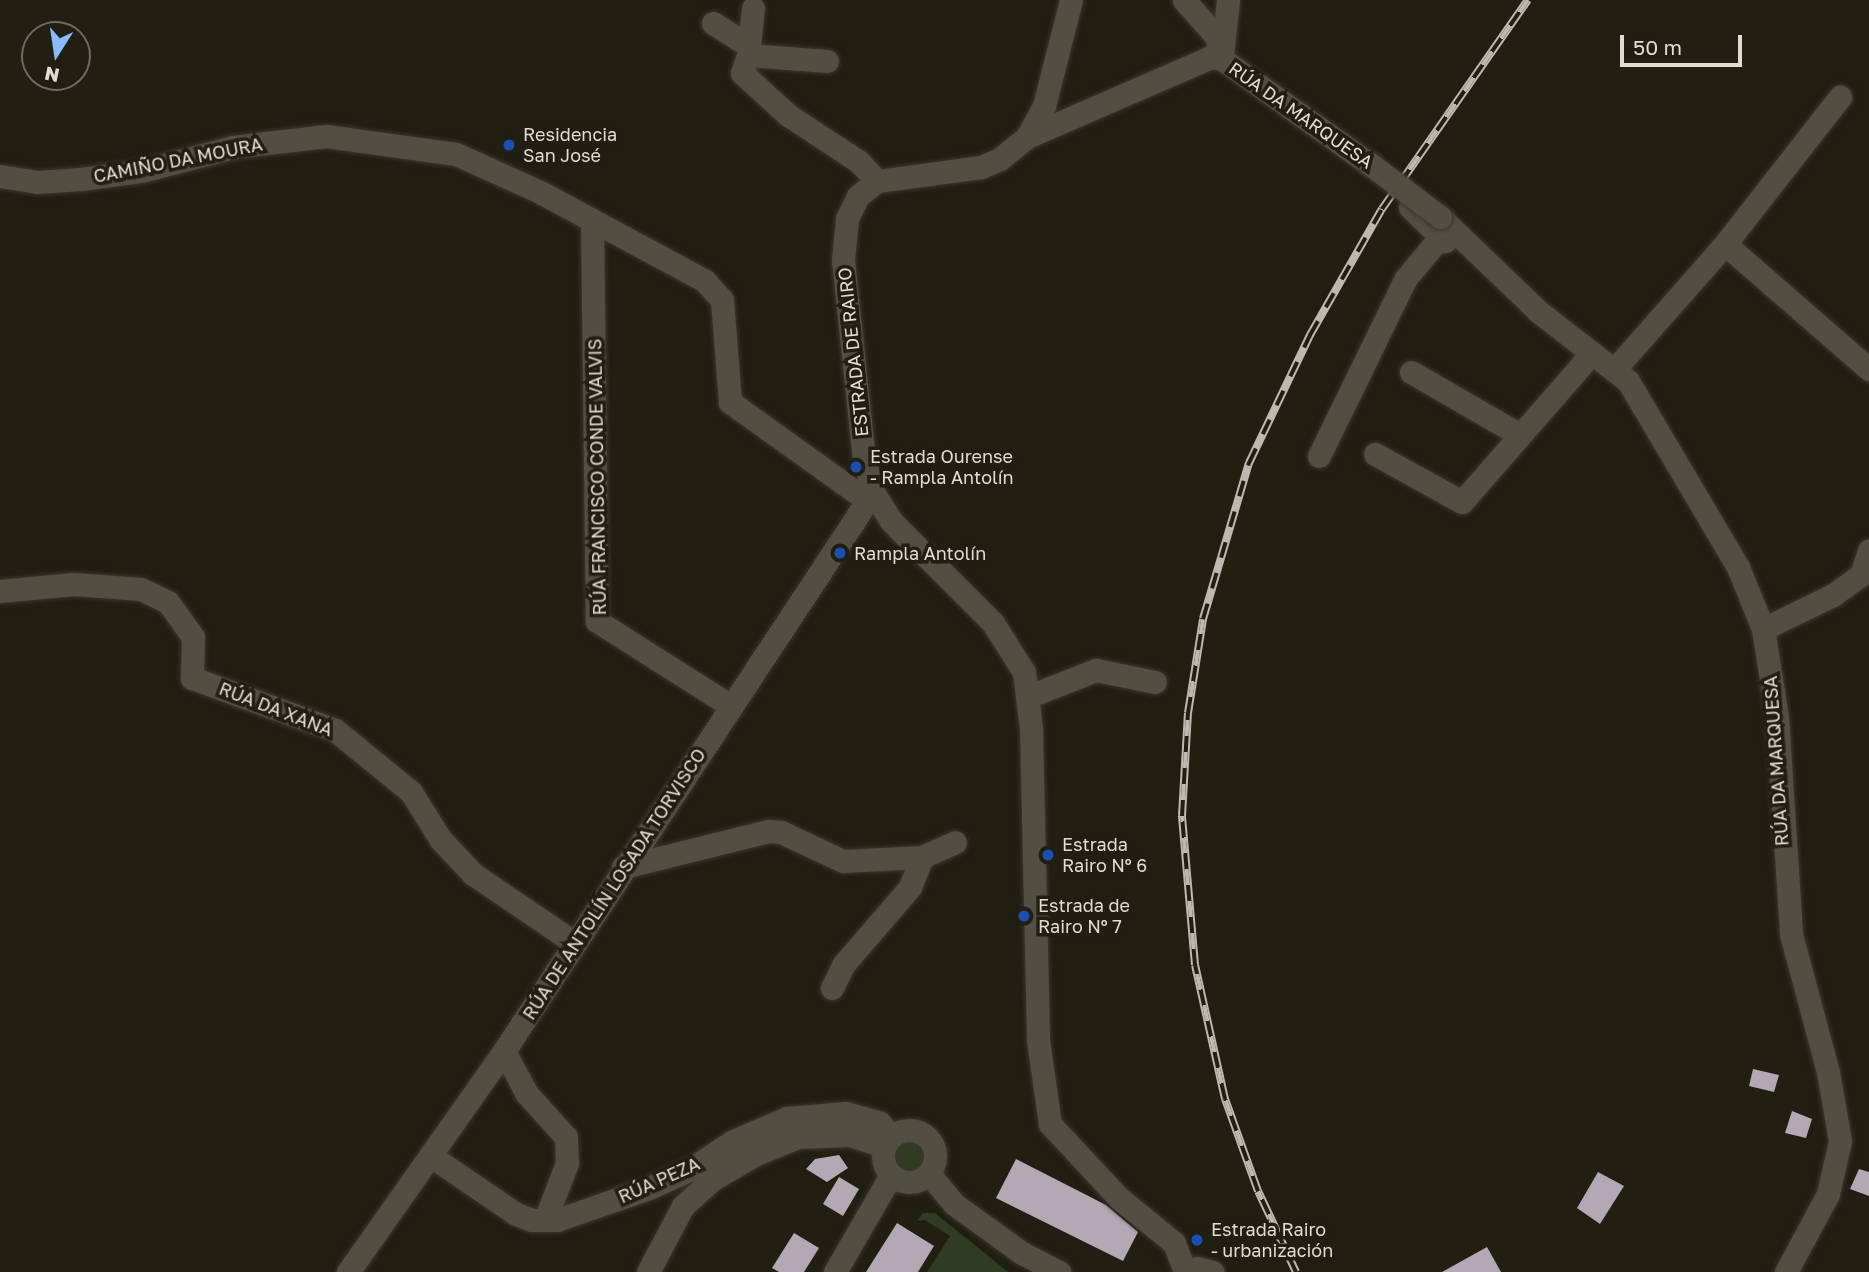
<!DOCTYPE html>
<meta charset="utf-8">
<style>
body{margin:0}
#map{position:relative;width:1869px;height:1272px;overflow:hidden;background:#211e12;font-family:"Golos Text",sans-serif}
div>[style]{position:absolute}
[style*='--x']{left:calc(var(--x)*1px);top:calc(var(--y)*1px);width:calc(var(--w)*1px);rotate:calc(var(--a)*1deg)}
.green>*{inset:0;background:#2f3c23}
.round{border-radius:50%}
.building>*{inset:0;background:#b3a9b5}
.roads{filter:drop-shadow(0 0 2px #393730) drop-shadow(0 0 2px #393730)}
.minor>*{height:23px;margin:-11.5px;padding:0 11.5px;transform-origin:11.5px;border-radius:11.5px;background:#524e41}
.minor>.ring{margin:-11.5px;padding:0;box-sizing:content-box;background:none;border:23px solid #524e41;border-radius:50%}
.rail>*{height:8px;margin-top:-4px;transform-origin:0;background:repeating-linear-gradient(90deg,#211e12 0 16px,#bbb9b0 0 32px);box-sizing:border-box;border-block:2px solid #bbb9b0}
.bridges{filter:drop-shadow(0 0 2px #393730) drop-shadow(0 0 2px #393730)}
.minor-bridge>*{height:23px;margin:-11.5px;padding:0 11.5px;transform-origin:11.5px;border-radius:11.5px;background:#524e41}
.dots>*{width:19px;height:19px;translate:-50% -50%;box-sizing:border-box;border:4px solid #211e12;border-radius:50%}
span{translate:-50% -50%;white-space:nowrap;text-align:center;line-height:1.15;-webkit-text-stroke:7px #211e12;paint-order:stroke}
.street-label{font-size:18px;color:#dfddd5}
.poi-label{font-size:18px;color:#dfddd5}
.left{translate:0 -50%;text-align:left}
.north{position:absolute;left:21px;top:21px;width:70px;height:70px;box-sizing:border-box;background:#211e12;border:2px solid #6d6a60;border-radius:50%;rotate:192deg;font-size:19px;font-weight:700;line-height:28px;text-align:center;color:#dfddd5}
.north::after{content:'';display:block;margin:auto;width:24px;height:32px;background:#89bafc;clip-path:polygon(50% 0,100% 100%,50% 72%,0 100%)}
.scale{position:absolute;left:1620px;top:35px;width:122px;height:32px;box-sizing:border-box;border:4px solid #dfddd5;border-top:0;padding-left:9px;font-size:21px;line-height:24px;white-space:nowrap;color:#dfddd5;-webkit-text-stroke:5px #211e12;paint-order:stroke}
</style>
<div id="map">
<div class="green">
<div class="round" style="left:891px;top:1137px;width:36px;height:36px"></div>
<div style="clip-path:polygon(923px 1213px,935px 1213px,1008px 1272px,927px 1272px,950px 1236px,925px 1220px,917px 1221px)"></div>
</div>
<div class="building">
<div style="clip-path:polygon(1753px 1069px,1779px 1075px,1774px 1092px,1749px 1086px)"></div>
<div style="clip-path:polygon(1792px 1111px,1812px 1119px,1806px 1138px,1785px 1133px)"></div>
<div style="clip-path:polygon(839px 1155px,848px 1168px,827px 1182px,806px 1169px,815px 1159px)"></div>
<div style="clip-path:polygon(1016px 1159px,1106px 1205px,1138px 1232px,1123px 1261px,996px 1198px)"></div>
<div style="clip-path:polygon(1859px 1169px,1869px 1172px,1869px 1196px,1850px 1189px)"></div>
<div style="clip-path:polygon(1598px 1172px,1624px 1186px,1600px 1224px,1577px 1208px)"></div>
<div style="clip-path:polygon(839px 1177px,859px 1189px,843px 1216px,823px 1204px)"></div>
<div style="clip-path:polygon(897px 1223px,934px 1246px,918px 1272px,866px 1272px)"></div>
<div style="clip-path:polygon(794px 1233px,819px 1248px,804px 1272px,779px 1272px,772px 1268px)"></div>
<div style="clip-path:polygon(1487px 1247px,1501px 1272px,1442px 1272px)"></div>
</div>
<div class="roads">
<div class="minor">
<div style="--x:1071;--y:0;--w:109;--a:104.3"></div>
<div style="--x:1044;--y:106;--w:35;--a:119"></div>
<div style="--x:1027;--y:137;--w:35;--a:141"></div>
<div style="--x:1000;--y:159;--w:21;--a:157"></div>
<div style="--x:981;--y:167;--w:105;--a:172.3"></div>
<div style="--x:877;--y:181;--w:24;--a:142"></div>
<div style="--x:858;--y:196;--w:25;--a:116"></div>
<div style="--x:847;--y:219;--w:41;--a:95.6"></div>
<div style="--x:843;--y:260;--w:200;--a:84"></div>
<div style="--x:864;--y:459;--w:34;--a:75"></div>
<div style="--x:873;--y:492;--w:34;--a:58"></div>
<div style="--x:891;--y:521;--w:144;--a:45"></div>
<div style="--x:993;--y:623;--w:58;--a:57.7"></div>
<div style="--x:1024;--y:672;--w:56;--a:82.9"></div>
<div style="--x:1031;--y:728;--w:312;--a:88.7"></div>
<div style="--x:1038;--y:1040;--w:85;--a:81.9"></div>
<div style="--x:1050;--y:1124;--w:101;--a:47"></div>
<div style="--x:1119;--y:1198;--w:71;--a:39.3"></div>
<div style="--x:1174;--y:1243;--w:31;--a:69"></div>
<div style="--x:1184;--y:0;--w:48;--a:48.4"></div>
<div style="--x:1216;--y:36;--w:24;--a:75"></div>
<div style="--x:713;--y:23;--w:43;--a:32.6"></div>
<div style="--x:748;--y:55;--w:47;--a:-83.9"></div>
<div style="--x:1222;--y:56;--w:56;--a:-83.9"></div>
<div style="--x:827;--y:61;--w:79;--a:-175.7"></div>
<div style="--x:748;--y:55;--w:19;--a:108"></div>
<div style="--x:742;--y:73;--w:62;--a:42.4"></div>
<div style="--x:788;--y:115;--w:84;--a:33.3"></div>
<div style="--x:858;--y:161;--w:28;--a:46"></div>
<div style="--x:1027;--y:137;--w:201;--a:-23.5"></div>
<div style="--x:1211;--y:57;--w:11;--a:10"></div>
<div style="--x:1222;--y:59;--w:181;--a:35.4"></div>
<div style="--x:0;--y:176;--w:37;--a:9"></div>
<div style="--x:37;--y:182;--w:44;--a:-3.9"></div>
<div style="--x:81;--y:179;--w:61;--a:-7.6"></div>
<div style="--x:141;--y:171;--w:95;--a:-14.6"></div>
<div style="--x:233;--y:147;--w:94;--a:-6.7"></div>
<div style="--x:326;--y:136;--w:131;--a:7.9"></div>
<div style="--x:456;--y:154;--w:92;--a:24.3"></div>
<div style="--x:540;--y:192;--w:187;--a:28.3"></div>
<div style="--x:705;--y:281;--w:25;--a:48"></div>
<div style="--x:722;--y:300;--w:102;--a:85.5"></div>
<div style="--x:730;--y:402;--w:168;--a:35.6"></div>
<div style="--x:1410;--y:207;--w:49;--a:44.2"></div>
<div style="--x:1440;--y:217;--w:137;--a:43.8"></div>
<div style="--x:1539;--y:312;--w:113;--a:37.8"></div>
<div style="--x:1628;--y:381;--w:216;--a:59.4"></div>
<div style="--x:1738;--y:567;--w:67;--a:68"></div>
<div style="--x:1763;--y:629;--w:88;--a:80.9"></div>
<div style="--x:1777;--y:716;--w:218;--a:86.3"></div>
<div style="--x:1791;--y:934;--w:143;--a:75"></div>
<div style="--x:1828;--y:1072;--w:70;--a:80.1"></div>
<div style="--x:1840;--y:1141;--w:54;--a:102.8"></div>
<div style="--x:1828;--y:1194;--w:89;--a:118.3"></div>
<div style="--x:592;--y:220;--w:401;--a:89.3"></div>
<div style="--x:597;--y:621;--w:159;--a:32.4"></div>
<div style="--x:1725;--y:244;--w:191;--a:41"></div>
<div style="--x:1614;--y:370;--w:168;--a:-48.6"></div>
<div style="--x:1725;--y:244;--w:187;--a:-52"></div>
<div style="--x:1411;--y:372;--w:126;--a:30"></div>
<div style="--x:1375;--y:454;--w:99;--a:28.9"></div>
<div style="--x:1462;--y:502;--w:198;--a:-48.9"></div>
<div style="--x:1319;--y:456;--w:198;--a:-64"></div>
<div style="--x:1406;--y:278;--w:55;--a:-50.2"></div>
<div style="--x:0;--y:591;--w:74;--a:-5.4"></div>
<div style="--x:74;--y:584;--w:67;--a:4.3"></div>
<div style="--x:141;--y:589;--w:30;--a:26"></div>
<div style="--x:168;--y:602;--w:43;--a:54.5"></div>
<div style="--x:193;--y:637;--w:41;--a:91.4"></div>
<div style="--x:192;--y:678;--w:152;--a:20"></div>
<div style="--x:335;--y:730;--w:98;--a:39.2"></div>
<div style="--x:411;--y:792;--w:57;--a:58"></div>
<div style="--x:441;--y:840;--w:47;--a:46.7"></div>
<div style="--x:473;--y:874;--w:123;--a:34.1"></div>
<div style="--x:1763;--y:629;--w:78;--a:-25.9"></div>
<div style="--x:1833;--y:595;--w:34;--a:-36"></div>
<div style="--x:1861;--y:575;--w:26;--a:-72"></div>
<div style="--x:1027;--y:697;--w:74;--a:-21.4"></div>
<div style="--x:1096;--y:670;--w:60;--a:11.5"></div>
<div style="--x:623;--y:867;--w:150;--a:-13.9"></div>
<div style="--x:769;--y:831;--w:12;--a:5"></div>
<div style="--x:781;--y:832;--w:68;--a:25.1"></div>
<div style="--x:843;--y:861;--w:79;--a:-2.9"></div>
<div style="--x:922;--y:857;--w:36;--a:-24"></div>
<div style="--x:832;--y:988;--w:25;--a:-64"></div>
<div style="--x:843;--y:965;--w:103;--a:-49.3"></div>
<div style="--x:910;--y:887;--w:32;--a:-68"></div>
<div style="--x:504;--y:1051;--w:49;--a:61.9"></div>
<div style="--x:527;--y:1094;--w:58;--a:47.8"></div>
<div style="--x:566;--y:1137;--w:26;--a:88"></div>
<div style="--x:567;--y:1163;--w:61;--a:111.1"></div>
<div class="ring" style="left:883px;top:1130px;width:29px;height:29px"></div>
<div style="--x:431;--y:1156;--w:103;--a:34.3"></div>
<div style="--x:516;--y:1214;--w:17;--a:21"></div>
<div style="--x:532;--y:1220;--w:25;--a:0"></div>
<div style="--x:557;--y:1220;--w:97;--a:-19.2"></div>
<div style="--x:649;--y:1188;--w:44;--a:-24.2"></div>
<div style="--x:689;--y:1170;--w:53;--a:-33.4"></div>
<div style="--x:733;--y:1141;--w:59;--a:-23.1"></div>
<div style="--x:787;--y:1118;--w:59;--a:-4.8"></div>
<div style="--x:846;--y:1113;--w:35;--a:16"></div>
<div style="--x:880;--y:1123;--w:17;--a:54"></div>
<div style="--x:929;--y:1174;--w:39;--a:50"></div>
<div style="--x:954;--y:1204;--w:84;--a:35.8"></div>
<div style="--x:1022;--y:1253;--w:42;--a:27.2"></div>
<div style="--x:348;--y:1272;--w:271;--a:-54.8"></div>
<div style="--x:504;--y:1051;--w:670;--a:-56.57"></div>
<div style="--x:648;--y:1272;--w:75;--a:-62.1"></div>
<div style="--x:683;--y:1206;--w:40;--a:-42"></div>
<div style="--x:713;--y:1179;--w:50;--a:-30.2"></div>
<div style="--x:756;--y:1154;--w:45;--a:-22"></div>
<div style="--x:798;--y:1137;--w:52;--a:-2.2"></div>
<div style="--x:850;--y:1135;--w:36;--a:18"></div>
<div style="--x:835;--y:1272;--w:112;--a:-60"></div>
<div style="--x:1185;--y:1272;--w:13;--a:-18"></div>
<div style="--x:1197;--y:1268;--w:16;--a:14"></div>
</div>
</div>
<div class="rail">
<div style="--x:1296;--y:1272;--w:89;--a:-115.1"></div>
<div style="--x:1258;--y:1191;--w:98;--a:-109.7"></div>
<div style="--x:1225;--y:1099;--w:137;--a:-102.6"></div>
<div style="--x:1195;--y:965;--w:150;--a:-95"></div>
<div style="--x:1182;--y:816;--w:103;--a:-86.7"></div>
<div style="--x:1188;--y:713;--w:95;--a:-80.9"></div>
<div style="--x:1203;--y:619;--w:163;--a:-73.6"></div>
<div style="--x:1249;--y:463;--w:142;--a:-64.5"></div>
<div style="--x:1310;--y:335;--w:145;--a:-60.3"></div>
<div style="--x:1382;--y:209;--w:255;--a:-55.1"></div>
</div>
<div class="bridges">
<div class="minor-bridge">
<div style="--x:1370;--y:164;--w:88;--a:37.1"></div>
</div>
</div>
<div class="dots">
<div style="left:509px;top:145px;background:#1a4fb4"></div>
<div style="left:856px;top:467px;background:#1a4fb4"></div>
<div style="left:840px;top:553px;background:#1a4fb4"></div>
<div style="left:1048px;top:855px;background:#1a4fb4"></div>
<div style="left:1024px;top:916px;background:#1a4fb4"></div>
<div style="left:1197px;top:1240px;background:#1a4fb4"></div>
</div>
<div class="street-label">
<span style="left:1301px;top:115px;rotate:35deg">RÚA DA MARQUESA</span>
<span style="left:178px;top:160px;rotate:-11deg">CAMIÑO DA MOURA</span>
<span style="left:853px;top:352px;rotate:-96deg">ESTRADA DE RAIRO</span>
<span style="left:597px;top:477px;rotate:-91deg">RÚA FRANCISCO CONDE VALVIS</span>
<span style="left:276px;top:709px;rotate:21deg">RÚA DA XANA</span>
<span style="left:1776px;top:761px;rotate:-94deg">RÚA DA MARQUESA</span>
<span style="left:614px;top:884px;rotate:-57deg">RÚA DE ANTOLÍN LOSADA TORVISCO</span>
<span style="left:659px;top:1180px;rotate:-24deg">RÚA PEZA</span>
</div>
<div class="poi-label">
<span class="left" style="left:523px;top:145px">Residencia<br>San José</span>
<span class="left" style="left:870px;top:467px">Estrada Ourense<br>- Rampla Antolín</span>
<span class="left" style="left:854px;top:553px">Rampla Antolín</span>
<span class="left" style="left:1062px;top:855px">Estrada<br>Rairo Nº 6</span>
<span class="left" style="left:1038px;top:916px">Estrada de<br>Rairo Nº 7</span>
<span class="left" style="left:1211px;top:1240px">Estrada Rairo<br>- urbanización</span>
</div>
<div class="north">N</div>
<div class="scale">50 m</div>
</div>
